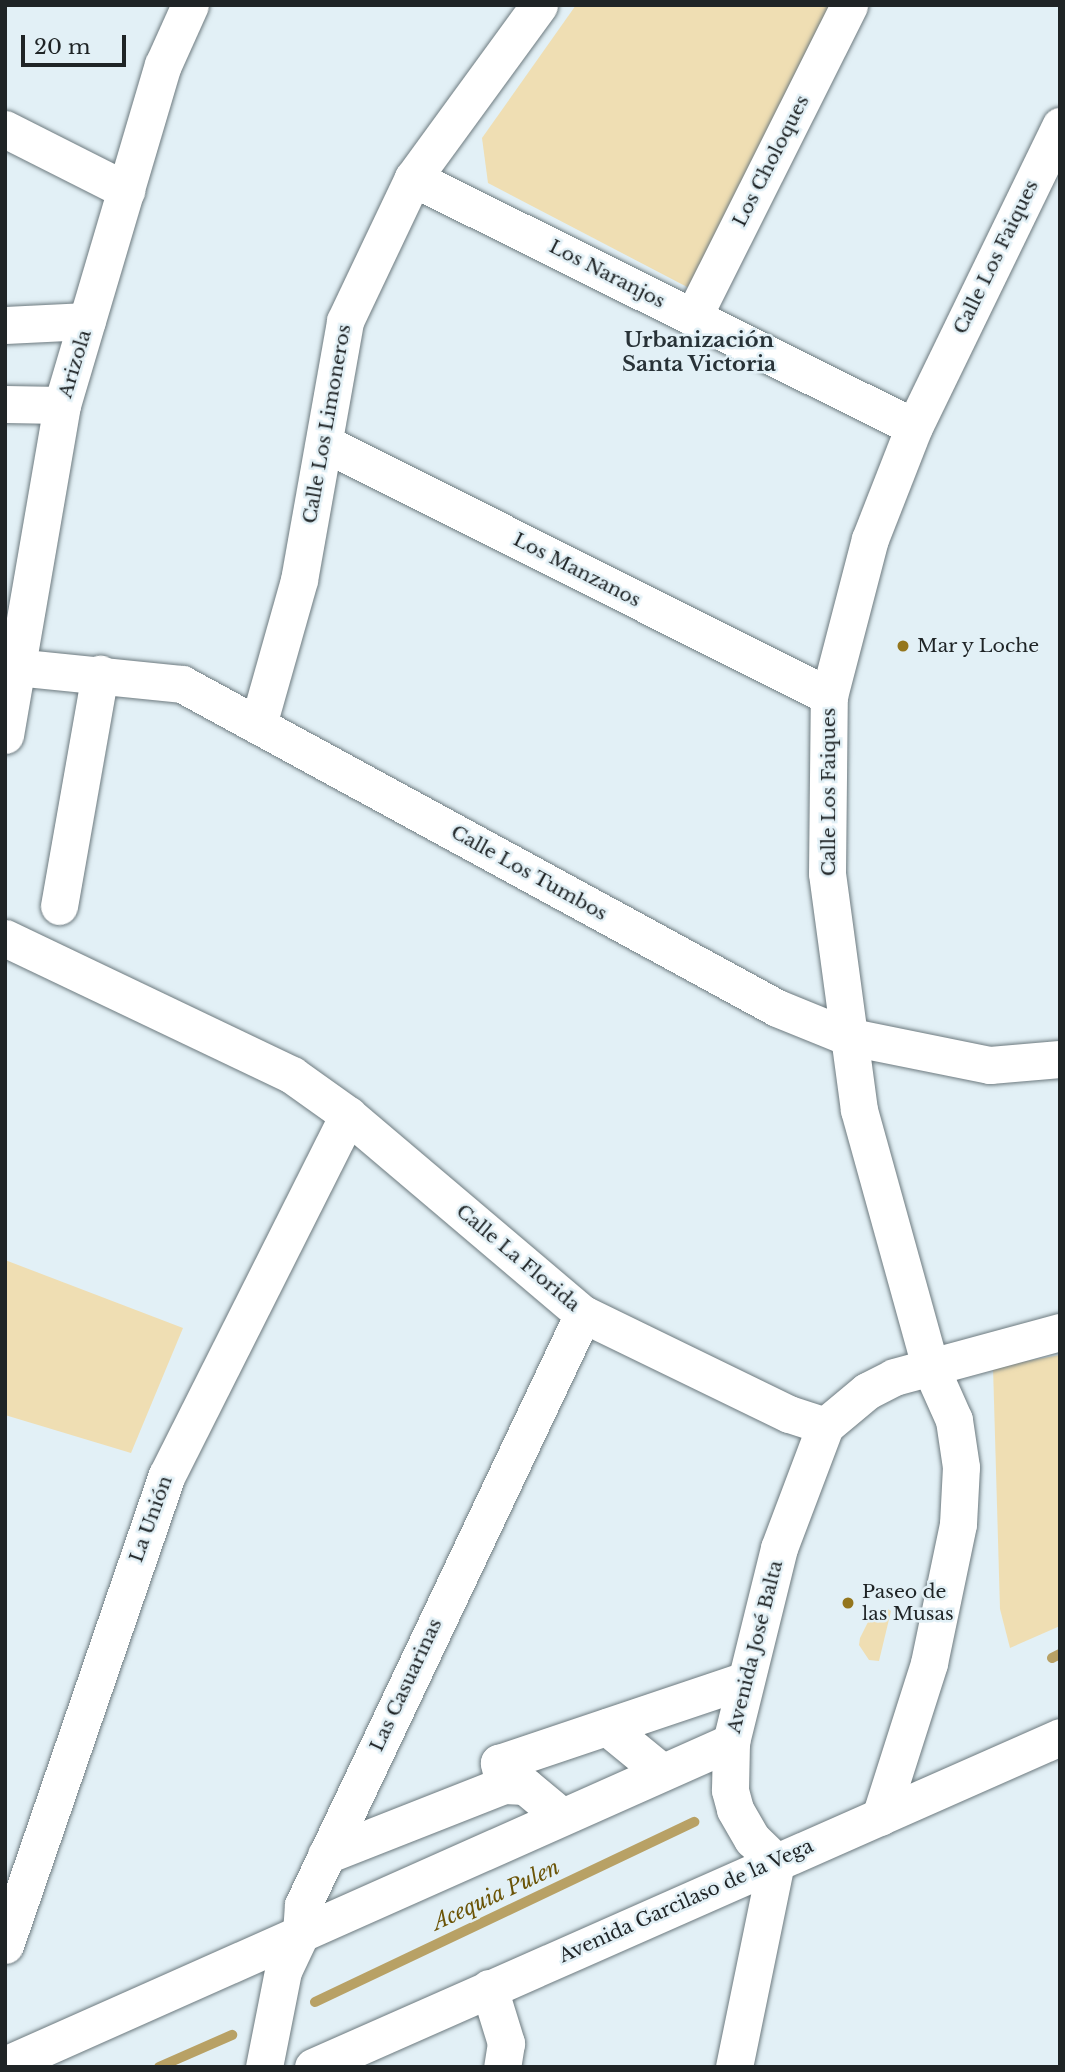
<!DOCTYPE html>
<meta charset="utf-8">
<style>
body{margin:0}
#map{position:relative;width:1065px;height:2072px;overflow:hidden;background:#e2f0f6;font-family:"Libre Baskerville",serif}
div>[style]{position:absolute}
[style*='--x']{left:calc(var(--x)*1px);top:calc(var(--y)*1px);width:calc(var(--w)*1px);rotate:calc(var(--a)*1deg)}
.green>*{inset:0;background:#efdeb3}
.stream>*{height:10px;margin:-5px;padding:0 5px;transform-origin:5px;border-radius:5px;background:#b8a165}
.roads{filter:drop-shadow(0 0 2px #6d7a7f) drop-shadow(0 0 2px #6d7a7f)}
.minor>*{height:37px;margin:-18.5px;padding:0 18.5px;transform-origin:18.5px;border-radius:18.5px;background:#fff}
.dots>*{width:19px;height:19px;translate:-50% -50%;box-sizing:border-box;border:4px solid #e2f0f6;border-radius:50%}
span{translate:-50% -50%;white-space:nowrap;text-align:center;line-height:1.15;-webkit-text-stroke:5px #e2f0f6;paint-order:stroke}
.street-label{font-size:19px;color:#1f2426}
.poi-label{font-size:19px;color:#1f2426}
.left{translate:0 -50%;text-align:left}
.neighbourhood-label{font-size:21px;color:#283237;font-weight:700}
.water-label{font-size:21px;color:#6b5407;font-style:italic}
.frame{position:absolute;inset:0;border:7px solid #1f2426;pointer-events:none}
.scale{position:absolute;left:21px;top:35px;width:105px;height:32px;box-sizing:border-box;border:4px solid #1f2426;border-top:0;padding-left:9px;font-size:21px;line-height:24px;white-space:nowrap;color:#1f2426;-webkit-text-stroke:5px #e2f0f6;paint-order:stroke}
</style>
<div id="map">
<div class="green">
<div style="clip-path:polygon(576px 5px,835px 5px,689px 288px,488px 183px,482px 138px)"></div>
<div style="clip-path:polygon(5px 1260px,183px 1328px,131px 1453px,5px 1415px)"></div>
<div style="clip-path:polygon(1060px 1355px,1060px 1626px,1010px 1648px,1000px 1609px,993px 1367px)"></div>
<div style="clip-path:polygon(886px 1608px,891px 1611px,879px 1661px,869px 1660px,859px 1645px,860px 1638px,870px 1618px)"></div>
</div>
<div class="stream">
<div style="--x:1052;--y:1658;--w:9;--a:-27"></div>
<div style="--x:315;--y:2002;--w:420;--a:-25.4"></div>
<div style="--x:159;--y:2067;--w:80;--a:-23.7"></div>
</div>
<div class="roads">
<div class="minor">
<div style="--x:5;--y:129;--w:136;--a:26.8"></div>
<div style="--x:413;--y:178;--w:559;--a:26.43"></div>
<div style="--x:693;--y:317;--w:349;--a:-63.4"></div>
<div style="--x:5;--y:325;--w:82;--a:-2.8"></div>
<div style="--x:5;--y:404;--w:57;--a:1"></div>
<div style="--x:324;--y:443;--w:565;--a:26.61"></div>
<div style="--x:5;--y:666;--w:178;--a:5.8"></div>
<div style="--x:182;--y:684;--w:677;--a:28.57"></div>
<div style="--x:777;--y:1008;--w:74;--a:22.1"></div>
<div style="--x:846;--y:1036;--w:147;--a:11.4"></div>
<div style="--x:990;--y:1065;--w:70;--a:-4.9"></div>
<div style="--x:258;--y:725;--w:151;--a:-74.2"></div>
<div style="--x:299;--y:580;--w:263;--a:-79.9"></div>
<div style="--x:345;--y:321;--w:158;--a:-64.6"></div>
<div style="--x:413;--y:178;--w:214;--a:-53.9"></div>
<div style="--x:5;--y:735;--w:335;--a:-80.2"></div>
<div style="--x:62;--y:405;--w:355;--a:-73.5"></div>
<div style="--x:163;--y:65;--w:66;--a:-65.8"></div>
<div style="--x:59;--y:906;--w:236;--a:-80"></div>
<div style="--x:5;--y:938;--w:318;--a:25.5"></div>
<div style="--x:292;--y:1075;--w:69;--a:35.5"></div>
<div style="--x:348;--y:1115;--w:308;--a:40.3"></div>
<div style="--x:583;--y:1314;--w:229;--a:25.9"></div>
<div style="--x:789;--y:1414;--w:38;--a:18"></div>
<div style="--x:607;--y:1727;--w:71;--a:39.3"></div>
<div style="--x:504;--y:1785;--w:23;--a:-103"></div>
<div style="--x:499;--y:1763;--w:260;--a:-18.6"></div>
<div style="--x:880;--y:1817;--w:162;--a:-72.3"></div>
<div style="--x:929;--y:1663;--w:142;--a:-78.2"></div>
<div style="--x:958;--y:1524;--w:57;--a:-87"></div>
<div style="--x:961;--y:1467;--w:48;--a:-98.5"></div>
<div style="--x:954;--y:1420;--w:59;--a:-114"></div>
<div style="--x:930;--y:1366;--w:266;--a:-105.5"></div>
<div style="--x:859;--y:1110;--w:239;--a:-97.7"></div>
<div style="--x:827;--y:873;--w:177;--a:-89.4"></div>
<div style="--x:829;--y:696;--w:162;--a:-75.4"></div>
<div style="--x:870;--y:539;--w:120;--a:-68.6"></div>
<div style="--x:914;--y:427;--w:335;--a:-64.1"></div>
<div style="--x:326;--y:1855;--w:191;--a:-21.5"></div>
<div style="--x:504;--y:1785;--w:21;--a:3"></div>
<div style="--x:525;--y:1786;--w:47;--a:39.8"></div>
<div style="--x:776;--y:1862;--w:33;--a:-136"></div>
<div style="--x:752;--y:1839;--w:34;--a:-120"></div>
<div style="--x:735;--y:1809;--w:20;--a:-105"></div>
<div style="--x:730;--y:1790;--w:48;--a:-88.8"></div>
<div style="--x:731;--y:1742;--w:200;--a:-76.1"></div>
<div style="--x:779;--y:1548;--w:130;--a:-69.3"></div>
<div style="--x:825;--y:1426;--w:55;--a:-39.8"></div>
<div style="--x:867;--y:1391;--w:30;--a:-27"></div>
<div style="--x:894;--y:1377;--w:172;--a:-15.2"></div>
<div style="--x:5;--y:1945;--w:497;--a:-71"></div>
<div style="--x:167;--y:1475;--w:403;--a:-63.3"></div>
<div style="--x:489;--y:1988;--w:58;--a:72.8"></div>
<div style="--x:506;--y:2043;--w:24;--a:99"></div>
<div style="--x:5;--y:2065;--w:795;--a:-23.98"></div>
<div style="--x:264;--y:2067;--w:98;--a:-78.8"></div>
<div style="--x:283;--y:1971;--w:42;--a:-64.7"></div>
<div style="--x:301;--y:1933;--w:28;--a:-86"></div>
<div style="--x:303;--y:1905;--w:654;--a:-64.65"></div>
<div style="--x:313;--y:2067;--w:817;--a:-23.83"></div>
<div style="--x:734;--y:2067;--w:209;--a:-78.4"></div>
</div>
</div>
<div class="dots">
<div style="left:903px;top:646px;background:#94761d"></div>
<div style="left:848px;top:1603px;background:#94761d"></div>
</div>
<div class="street-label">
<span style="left:771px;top:161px;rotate:-63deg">Los Choloques</span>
<span style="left:996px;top:257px;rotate:-64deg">Calle Los Faiques</span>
<span style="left:607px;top:274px;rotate:27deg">Los Naranjos</span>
<span style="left:75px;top:364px;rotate:-73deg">Arizola</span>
<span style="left:327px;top:424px;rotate:-80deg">Calle Los Limoneros</span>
<span style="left:577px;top:570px;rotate:27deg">Los Manzanos</span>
<span style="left:829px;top:792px;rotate:-90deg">Calle Los Faiques</span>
<span style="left:529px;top:873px;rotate:29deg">Calle Los Tumbos</span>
<span style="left:518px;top:1258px;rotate:40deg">Calle La Florida</span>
<span style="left:151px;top:1519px;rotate:-70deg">La Unión</span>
<span style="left:755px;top:1647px;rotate:-76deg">Avenida José Balta</span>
<span style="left:406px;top:1685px;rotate:-65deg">Las Casuarinas</span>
<span style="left:686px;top:1901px;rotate:-24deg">Avenida Garcilaso de la Vega</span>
</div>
<div class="poi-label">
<span class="left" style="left:917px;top:646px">Mar y Loche</span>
<span class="left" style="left:862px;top:1603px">Paseo de<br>las Musas</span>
</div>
<div class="neighbourhood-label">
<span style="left:699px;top:352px">Urbanización<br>Santa Victoria</span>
</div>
<div class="water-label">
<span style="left:496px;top:1895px;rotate:-25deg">Acequia Pulen</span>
</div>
<div class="frame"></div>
<div class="scale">20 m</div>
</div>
